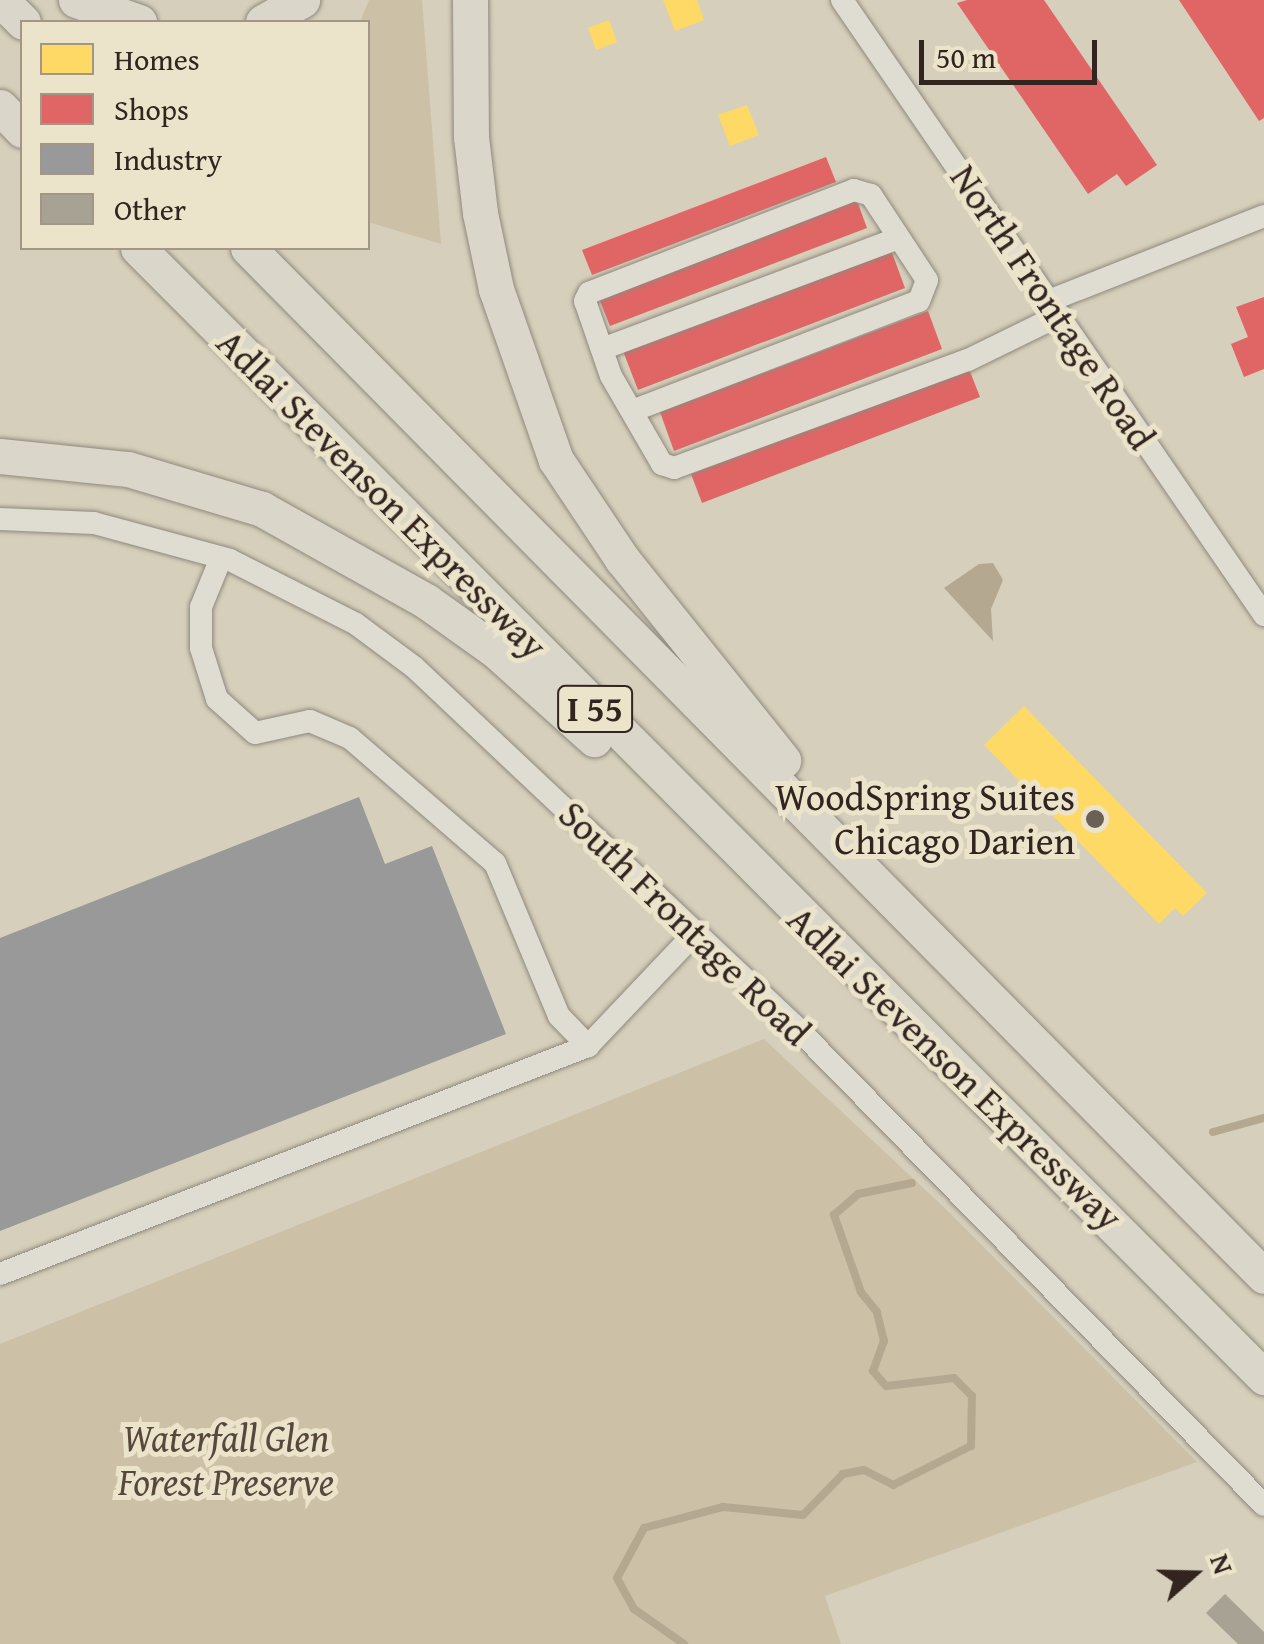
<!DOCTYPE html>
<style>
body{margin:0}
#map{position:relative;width:1264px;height:1644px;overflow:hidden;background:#d6cfbb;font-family:"Gentium Book Plus",serif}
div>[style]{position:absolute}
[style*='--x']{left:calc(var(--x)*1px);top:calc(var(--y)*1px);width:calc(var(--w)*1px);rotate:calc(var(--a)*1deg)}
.green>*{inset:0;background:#ccc1a7}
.water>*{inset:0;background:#b4a890}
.homes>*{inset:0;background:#ffd966}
.shops>*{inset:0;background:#e06666}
.industry>*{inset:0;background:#999}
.stream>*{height:8px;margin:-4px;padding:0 4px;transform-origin:4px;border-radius:4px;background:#b4a890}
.building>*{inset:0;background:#a8a295}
.roads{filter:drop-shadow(0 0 2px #8f897e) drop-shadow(0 0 2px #8f897e)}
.minor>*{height:22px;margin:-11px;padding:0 11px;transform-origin:11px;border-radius:11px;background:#dfdcd2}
.highway>*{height:35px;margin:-17.5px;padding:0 17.5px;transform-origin:17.5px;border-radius:17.5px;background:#dad6ca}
.dots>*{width:28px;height:28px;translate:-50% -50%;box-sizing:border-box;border:5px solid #ece3cb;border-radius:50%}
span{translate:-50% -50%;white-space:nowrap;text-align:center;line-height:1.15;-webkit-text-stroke:10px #ece3cb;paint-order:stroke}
.shield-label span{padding:2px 8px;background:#ece3cb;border:2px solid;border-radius:8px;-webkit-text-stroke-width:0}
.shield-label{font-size:35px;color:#32241f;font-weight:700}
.street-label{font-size:38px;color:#32241f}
.poi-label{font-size:38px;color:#32241f}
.right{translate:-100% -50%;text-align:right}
.park-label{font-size:38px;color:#56483d;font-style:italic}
.legend{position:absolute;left:20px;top:20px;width:350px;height:230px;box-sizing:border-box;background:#ece3cb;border:2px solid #a29786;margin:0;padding:12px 18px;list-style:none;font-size:30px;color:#32241f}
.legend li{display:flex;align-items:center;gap:20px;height:50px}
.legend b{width:50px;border:2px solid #a29786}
.north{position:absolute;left:1144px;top:1524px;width:100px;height:100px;-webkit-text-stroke:8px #ece3cb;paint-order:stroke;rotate:70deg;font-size:28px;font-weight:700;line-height:40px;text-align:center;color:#32241f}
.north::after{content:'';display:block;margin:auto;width:35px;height:45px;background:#32241f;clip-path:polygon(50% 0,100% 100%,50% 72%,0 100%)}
.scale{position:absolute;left:919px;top:40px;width:178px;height:45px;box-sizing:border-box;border:5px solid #32241f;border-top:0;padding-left:12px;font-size:30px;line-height:35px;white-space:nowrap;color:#32241f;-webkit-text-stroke:8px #ece3cb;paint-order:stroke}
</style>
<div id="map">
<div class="green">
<div style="clip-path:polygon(369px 0,422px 0,441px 244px,368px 222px,368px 22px,360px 22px)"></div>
<div style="clip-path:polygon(764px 1039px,949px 1212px,1197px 1462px,825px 1596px,841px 1644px,0 1644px,0 1344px)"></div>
</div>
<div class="water">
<div style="clip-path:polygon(993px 563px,1003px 580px,991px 609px,993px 641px,944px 588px,979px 564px)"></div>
</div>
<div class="homes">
<div style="clip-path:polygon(663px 0,697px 0,704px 20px,675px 31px)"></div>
<div style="clip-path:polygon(609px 20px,617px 42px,596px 50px,588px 28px)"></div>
<div style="clip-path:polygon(747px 105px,759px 135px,730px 146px,718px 115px)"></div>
<div style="clip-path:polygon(1024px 706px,1207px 893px,1183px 916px,1175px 908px,1159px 924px,984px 745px)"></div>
</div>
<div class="shops">
<div style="clip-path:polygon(967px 0,1044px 0,1157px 165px,1126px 186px,1117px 174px,1088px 194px,957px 3px)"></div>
<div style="clip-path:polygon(1179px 0,1264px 0,1264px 118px,1259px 121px)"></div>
<div style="clip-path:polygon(826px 157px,836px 182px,592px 275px,582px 250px)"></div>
<div style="clip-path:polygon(856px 198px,867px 228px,610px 326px,598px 296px)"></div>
<div style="clip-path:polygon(891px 250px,905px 288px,638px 390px,623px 351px)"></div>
<div style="clip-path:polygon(1264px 297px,1264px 369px,1244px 377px,1231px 344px,1248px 337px,1236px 307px)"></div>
<div style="clip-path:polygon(928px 311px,942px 349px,674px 451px,660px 412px)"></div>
<div style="clip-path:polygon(969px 369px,980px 397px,702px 503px,691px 474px)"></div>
</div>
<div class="industry">
<div style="clip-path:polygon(359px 797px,385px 864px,432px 846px,506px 1034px,0 1231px,0 938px)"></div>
</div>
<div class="stream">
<div style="--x:1213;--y:1132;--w:53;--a:-15.4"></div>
<div style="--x:684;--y:1644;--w:61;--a:-145"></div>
<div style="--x:634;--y:1609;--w:35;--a:-119"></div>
<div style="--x:617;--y:1578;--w:57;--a:-61.6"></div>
<div style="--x:644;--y:1528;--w:82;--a:-14.9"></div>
<div style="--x:723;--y:1507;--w:80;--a:5.7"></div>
<div style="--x:803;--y:1515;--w:57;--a:-45.7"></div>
<div style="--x:843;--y:1474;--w:21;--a:-11"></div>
<div style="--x:864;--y:1470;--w:33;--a:27"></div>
<div style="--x:893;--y:1485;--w:87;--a:-26.6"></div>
<div style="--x:971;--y:1446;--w:50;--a:-88.9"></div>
<div style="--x:972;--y:1396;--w:25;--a:-135"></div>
<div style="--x:954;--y:1378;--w:68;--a:173.3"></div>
<div style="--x:886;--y:1386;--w:20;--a:-131"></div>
<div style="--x:873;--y:1371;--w:32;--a:-70"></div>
<div style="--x:884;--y:1341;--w:30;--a:-104"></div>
<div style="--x:877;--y:1312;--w:26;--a:-129"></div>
<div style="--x:861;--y:1292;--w:82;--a:-109.3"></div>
<div style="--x:834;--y:1215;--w:32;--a:-41"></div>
<div style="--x:858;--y:1194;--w:55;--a:-11.5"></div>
</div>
<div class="building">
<div style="clip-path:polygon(1225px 1594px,1264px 1632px,1264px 1644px,1238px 1644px,1206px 1613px)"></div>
</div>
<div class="roads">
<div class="minor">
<div style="--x:842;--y:0;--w:746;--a:55.54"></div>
<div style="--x:1051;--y:300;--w:229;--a:-21.5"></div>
<div style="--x:602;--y:349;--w:317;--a:-20.5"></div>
<div style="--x:632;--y:411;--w:307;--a:-21"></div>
<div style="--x:919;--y:301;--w:22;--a:-69"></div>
<div style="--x:927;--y:280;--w:102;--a:-123.4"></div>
<div style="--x:871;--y:195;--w:18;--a:-164"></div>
<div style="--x:854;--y:190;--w:284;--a:158.8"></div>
<div style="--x:589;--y:293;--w:9;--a:117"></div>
<div style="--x:585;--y:301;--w:79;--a:70.9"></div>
<div style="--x:611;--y:376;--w:102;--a:59.9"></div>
<div style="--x:662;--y:464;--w:13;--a:18"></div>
<div style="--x:674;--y:468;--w:313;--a:-20.2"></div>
<div style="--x:968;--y:360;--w:102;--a:-26.1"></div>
<div style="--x:0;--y:519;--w:94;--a:2.4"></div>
<div style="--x:94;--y:523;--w:141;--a:15.2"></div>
<div style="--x:230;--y:560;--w:141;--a:26.9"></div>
<div style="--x:356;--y:624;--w:72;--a:36.6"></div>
<div style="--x:414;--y:667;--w:523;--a:43.3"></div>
<div style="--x:795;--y:1026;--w:670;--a:45.6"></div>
<div style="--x:221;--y:558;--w:53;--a:112.2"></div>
<div style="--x:201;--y:607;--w:41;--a:90"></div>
<div style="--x:201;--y:648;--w:53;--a:72.6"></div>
<div style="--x:217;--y:699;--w:51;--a:41.8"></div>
<div style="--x:255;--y:733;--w:56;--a:-12.3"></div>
<div style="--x:310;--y:721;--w:43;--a:23"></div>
<div style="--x:350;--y:738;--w:191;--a:40.8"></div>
<div style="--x:495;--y:863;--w:166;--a:67.3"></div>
<div style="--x:559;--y:1016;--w:42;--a:46"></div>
<div style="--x:588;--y:1046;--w:158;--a:-46.5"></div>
<div style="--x:0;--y:1274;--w:631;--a:-21.19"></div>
</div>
<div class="highway">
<div style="--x:1;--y:0;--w:31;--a:45"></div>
<div style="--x:76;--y:0;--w:67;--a:19.2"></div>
<div style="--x:470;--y:0;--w:137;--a:89.6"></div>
<div style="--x:471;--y:137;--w:77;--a:83.2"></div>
<div style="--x:480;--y:213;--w:78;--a:78.1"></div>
<div style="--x:496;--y:289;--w:181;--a:70.7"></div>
<div style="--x:556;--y:460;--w:119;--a:56.3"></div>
<div style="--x:622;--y:559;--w:258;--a:51.3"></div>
<div style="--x:263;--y:22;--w:45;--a:-29.4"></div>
<div style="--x:0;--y:107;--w:32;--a:46"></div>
<div style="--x:138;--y:248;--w:1595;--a:45.08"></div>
<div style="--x:248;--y:248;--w:1445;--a:45.34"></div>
<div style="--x:0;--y:456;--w:129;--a:5.8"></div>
<div style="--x:128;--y:469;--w:140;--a:16.6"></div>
<div style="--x:262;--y:509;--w:188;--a:29.3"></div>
<div style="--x:426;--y:601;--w:86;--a:35.5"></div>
<div style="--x:496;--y:651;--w:132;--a:41.9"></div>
</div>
</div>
<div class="dots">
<div style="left:1095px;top:819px;background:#6b6056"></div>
</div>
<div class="shield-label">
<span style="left:595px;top:709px">I 55</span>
</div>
<div class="street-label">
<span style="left:1053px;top:307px;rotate:56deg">North Frontage Road</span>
<span style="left:382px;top:494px;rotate:45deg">Adlai Stevenson Expressway</span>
<span style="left:685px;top:923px;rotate:44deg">South Frontage Road</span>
<span style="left:955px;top:1068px;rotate:44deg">Adlai Stevenson Expressway</span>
</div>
<div class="poi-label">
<span class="right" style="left:1075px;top:819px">WoodSpring Suites<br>Chicago Darien</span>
</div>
<div class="park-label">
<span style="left:226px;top:1460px">Waterfall Glen<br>Forest Preserve</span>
</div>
<ul class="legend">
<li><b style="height:28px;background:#ffd966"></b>Homes</li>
<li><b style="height:28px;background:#e06666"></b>Shops</li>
<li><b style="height:28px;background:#999"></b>Industry</li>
<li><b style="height:28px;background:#a8a295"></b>Other</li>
</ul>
<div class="north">N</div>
<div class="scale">50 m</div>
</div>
